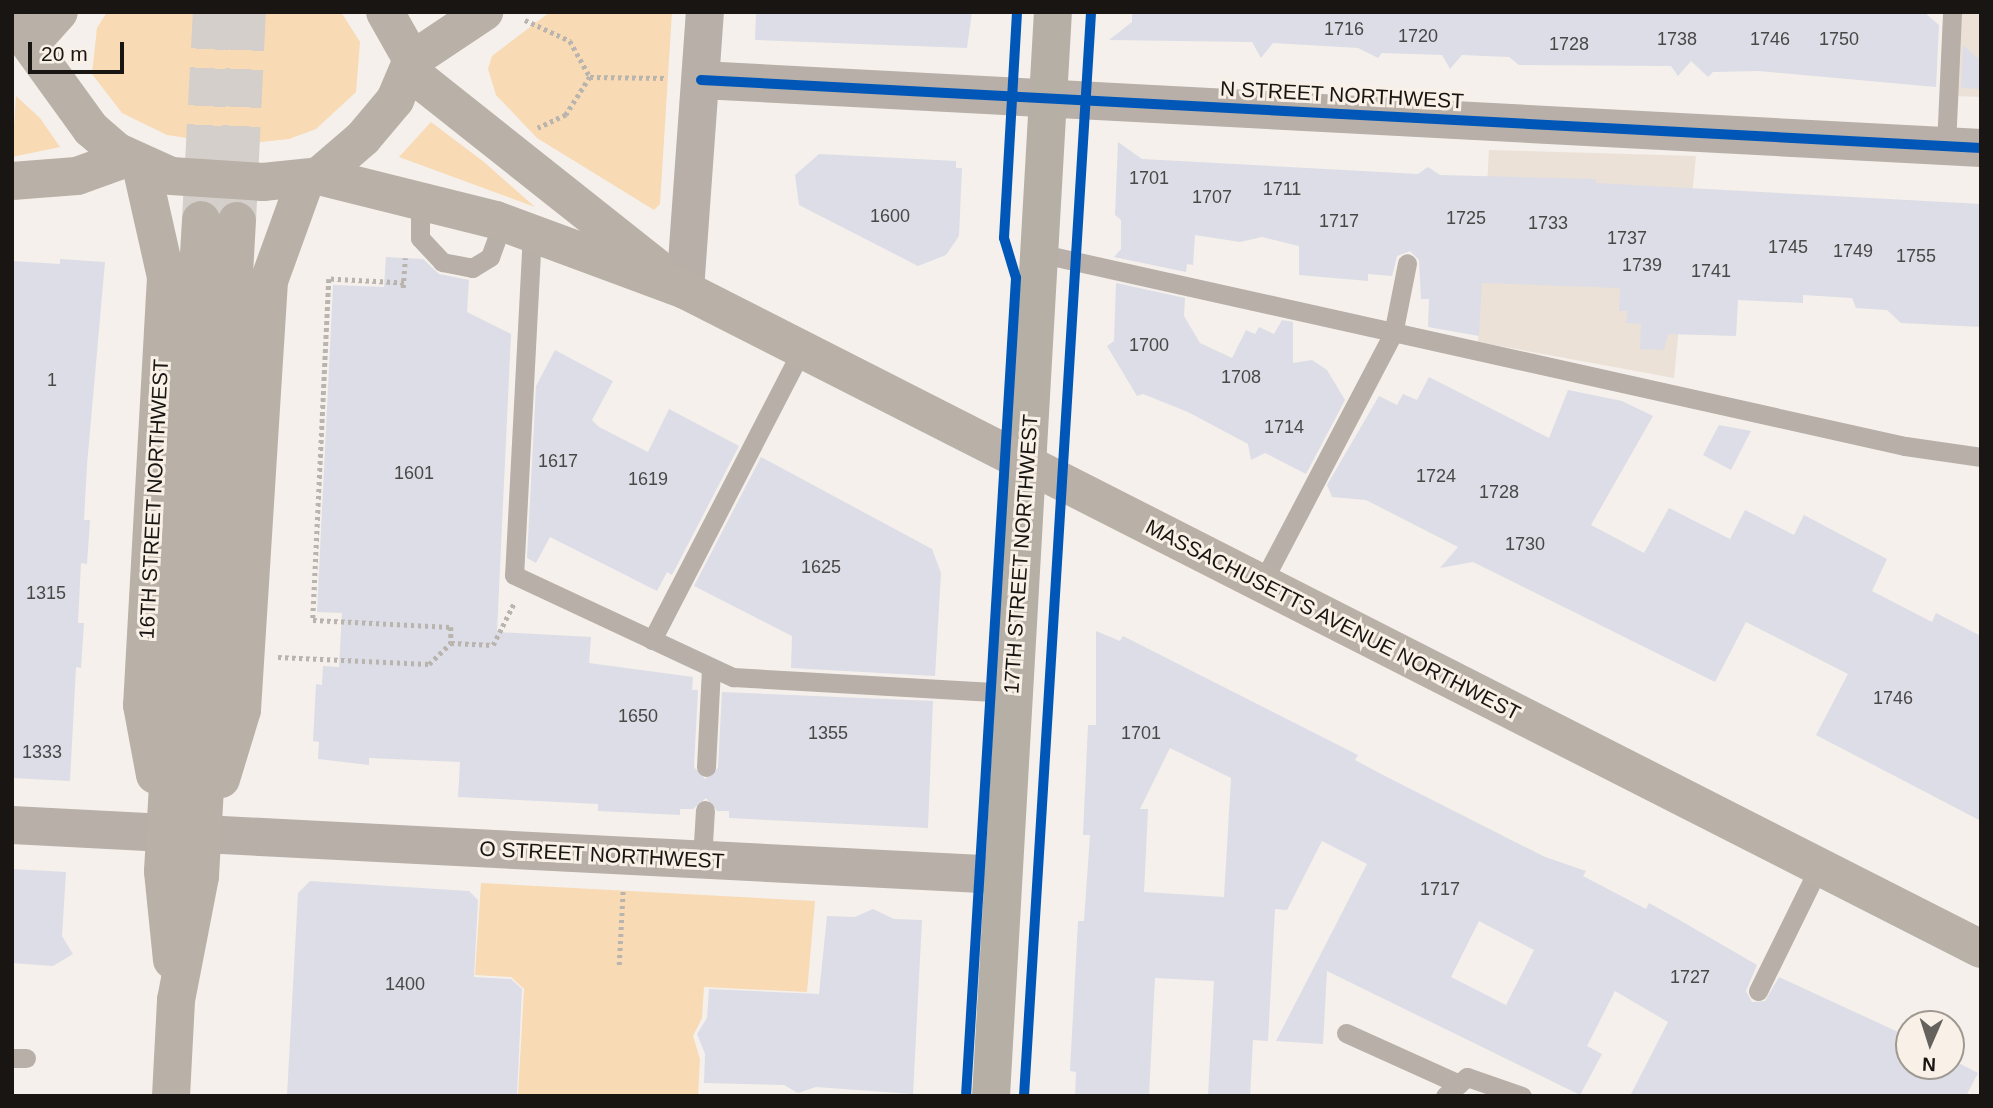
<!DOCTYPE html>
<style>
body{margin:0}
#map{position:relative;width:1993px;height:1108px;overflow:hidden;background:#f5f0eb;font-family:Arial,sans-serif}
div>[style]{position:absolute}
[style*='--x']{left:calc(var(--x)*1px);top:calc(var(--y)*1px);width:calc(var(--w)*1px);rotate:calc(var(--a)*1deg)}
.built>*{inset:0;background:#ebe1d7}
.green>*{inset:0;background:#f8dab4}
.building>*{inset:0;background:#dcdde6}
.primary-tunnel>*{height:38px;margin-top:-19px;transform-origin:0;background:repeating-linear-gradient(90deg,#d4cfca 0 38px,transparent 0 57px)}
.path>*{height:4.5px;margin-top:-2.25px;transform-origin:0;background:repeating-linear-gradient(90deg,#bab4ae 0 3.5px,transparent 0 7px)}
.lane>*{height:19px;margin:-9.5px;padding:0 9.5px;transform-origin:9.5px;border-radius:9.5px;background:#b7afa8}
.street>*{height:38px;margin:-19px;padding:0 19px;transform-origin:19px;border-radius:19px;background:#b7afa8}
.secondary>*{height:38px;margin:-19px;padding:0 19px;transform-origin:19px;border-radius:19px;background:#b5afa6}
.primary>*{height:38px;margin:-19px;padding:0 19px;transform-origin:19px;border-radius:19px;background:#b9b1a8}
.cycleway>*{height:10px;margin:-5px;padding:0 5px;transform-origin:5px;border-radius:5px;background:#0057b8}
span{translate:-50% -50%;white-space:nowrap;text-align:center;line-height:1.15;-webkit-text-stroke:6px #f9f1e7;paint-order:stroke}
.number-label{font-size:18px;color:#494747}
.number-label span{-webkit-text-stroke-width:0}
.street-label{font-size:21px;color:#181512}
.frame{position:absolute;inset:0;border:14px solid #181512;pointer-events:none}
.north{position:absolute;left:1895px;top:1010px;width:70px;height:70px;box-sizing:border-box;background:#f9f1e7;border:2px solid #9f9992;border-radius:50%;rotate:183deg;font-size:19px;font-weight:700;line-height:28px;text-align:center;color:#181512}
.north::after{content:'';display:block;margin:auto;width:24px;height:32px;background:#65625e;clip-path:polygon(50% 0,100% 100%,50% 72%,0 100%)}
.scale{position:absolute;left:28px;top:42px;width:96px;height:32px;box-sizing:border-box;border:4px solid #181512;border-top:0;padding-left:9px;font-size:21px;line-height:24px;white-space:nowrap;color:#181512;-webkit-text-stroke:5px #f9f1e7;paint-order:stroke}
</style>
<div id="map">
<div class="built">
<div style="clip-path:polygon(1958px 12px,1981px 12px,1981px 97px,1955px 96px)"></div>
<div style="clip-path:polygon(1489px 150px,1696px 156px,1674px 378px,1478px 342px)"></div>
</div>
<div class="green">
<div style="clip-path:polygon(107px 12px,341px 12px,360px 42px,356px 92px,316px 129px,289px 139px,234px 145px,167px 135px,122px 113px,92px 74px,97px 28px)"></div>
<div style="clip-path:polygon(550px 12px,672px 12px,660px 204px,654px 210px,537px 138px,496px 95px,488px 69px,492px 56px)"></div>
<div style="clip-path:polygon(16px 96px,40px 118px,60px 147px,12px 157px)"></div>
<div style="clip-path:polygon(431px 122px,484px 162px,535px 207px,399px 157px)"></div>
<div style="clip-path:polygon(481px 883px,815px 901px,807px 992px,704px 987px,702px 1018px,693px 1036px,700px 1059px,698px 1096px,518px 1096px,524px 989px,511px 977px,475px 975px)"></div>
</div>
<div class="building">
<div style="clip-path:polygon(756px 12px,972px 12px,967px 48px,755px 40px)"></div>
<div style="clip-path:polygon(1132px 12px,1924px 12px,1939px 25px,1936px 87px,1759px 71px,1713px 72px,1708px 77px,1691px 61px,1678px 76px,1671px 66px,1519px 65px,1509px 57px,1462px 55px,1450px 69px,1442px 55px,1382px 53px,1378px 58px,1358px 48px,1273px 43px,1261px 58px,1252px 42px,1109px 40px,1132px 22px)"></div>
<div style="clip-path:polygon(1963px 45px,1981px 61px,1981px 89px,1961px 88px)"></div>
<div style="clip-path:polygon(1118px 142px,1142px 159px,1418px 174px,1428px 167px,1440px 175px,1596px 179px,1596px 183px,1981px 204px,1981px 327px,1901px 323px,1887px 310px,1856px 308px,1852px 298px,1803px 295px,1803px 303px,1738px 300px,1736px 336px,1668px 334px,1664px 350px,1640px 349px,1641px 324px,1626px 323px,1627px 311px,1619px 311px,1620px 288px,1482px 283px,1479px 336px,1428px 327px,1429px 299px,1421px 299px,1419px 260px,1410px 251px,1397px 256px,1392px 276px,1368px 274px,1368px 281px,1299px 275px,1299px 246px,1262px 237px,1240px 242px,1195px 235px,1193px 265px,1187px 264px,1186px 272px,1114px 257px,1121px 249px,1121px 220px,1115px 215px)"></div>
<div style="clip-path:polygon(819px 154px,956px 161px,956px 168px,962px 168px,959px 236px,946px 255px,918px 266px,799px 205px,795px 175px)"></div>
<div style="clip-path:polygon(386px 257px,423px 259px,439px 274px,469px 280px,467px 312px,511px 334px,497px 632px,591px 637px,589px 663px,693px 677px,692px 690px,698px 690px,694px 767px,705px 779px,718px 768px,722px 692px,933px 701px,928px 828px,729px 818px,729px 811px,717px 811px,706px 798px,693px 809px,680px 809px,680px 815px,598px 811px,598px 804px,458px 797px,460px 762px,369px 758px,369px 765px,318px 759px,319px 742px,313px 741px,316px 684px,322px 685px,323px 666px,339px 667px,342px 613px,317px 612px,333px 285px,384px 287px)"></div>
<div style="clip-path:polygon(60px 259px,105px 262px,87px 465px,84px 520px,90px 520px,87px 564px,81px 563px,78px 623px,84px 623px,81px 668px,76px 667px,70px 781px,12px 778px,12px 261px,60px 264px)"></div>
<div style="clip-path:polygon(1116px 283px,1185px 298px,1184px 316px,1200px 343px,1232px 358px,1246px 330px,1255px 334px,1259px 327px,1274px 334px,1282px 320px,1293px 322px,1293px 363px,1312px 360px,1327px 370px,1345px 400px,1306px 474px,1265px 453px,1251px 460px,1248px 444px,1188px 412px,1143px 394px,1137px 396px,1107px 346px,1114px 341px)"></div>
<div style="clip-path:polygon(555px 350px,613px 381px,592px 420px,599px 427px,648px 452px,669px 409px,739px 446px,672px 575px,667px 572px,657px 591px,550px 537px,536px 563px,527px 558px,536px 386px)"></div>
<div style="clip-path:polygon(1429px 377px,1549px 438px,1568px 390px,1622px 401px,1653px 416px,1591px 525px,1644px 553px,1669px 508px,1730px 539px,1745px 510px,1794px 535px,1804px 515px,1887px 559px,1872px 591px,1932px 622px,1936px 613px,1981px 636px,1981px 821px,1816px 735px,1848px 674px,1746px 622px,1715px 682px,1473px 562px,1440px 568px,1458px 547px,1366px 500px,1332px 497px,1327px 485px,1379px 396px,1397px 405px,1403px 394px,1417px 400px)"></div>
<div style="clip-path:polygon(1719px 425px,1751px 431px,1731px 470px,1703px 455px)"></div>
<div style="clip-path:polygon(761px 457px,932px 549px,941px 573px,935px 676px,791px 668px,792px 636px,694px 586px)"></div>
<div style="clip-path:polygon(evenodd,1096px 631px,1120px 641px,1123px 636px,1358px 755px,1355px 760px,1381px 774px,1545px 857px,1586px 871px,1583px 876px,1646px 909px,1649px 903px,1676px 918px,1757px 965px,1746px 991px,1752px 1002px,1765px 1001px,1779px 977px,1909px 1037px,1909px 1066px,1951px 1066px,1951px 1059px,1978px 1073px,1966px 1096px,1630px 1096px,1668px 1022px,1615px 991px,1587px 1046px,1602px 1054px,1580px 1095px,1327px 971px,1323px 1044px,1276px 1041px,1367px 864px,1322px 841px,1287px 910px,1275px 909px,1268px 1041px,1253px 1040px,1250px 1096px,1208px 1096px,1214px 981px,1155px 978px,1149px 1096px,1075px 1096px,1076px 1072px,1070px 1071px,1078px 921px,1084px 921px,1090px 835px,1083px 835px,1088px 725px,1096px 725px,1096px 631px,1170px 748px,1231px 778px,1224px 897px,1144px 892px,1148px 809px,1140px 809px,1170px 748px,1096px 631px,1479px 921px,1534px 950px,1506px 1005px,1451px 977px,1479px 921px)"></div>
<div style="clip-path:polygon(12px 869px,66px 872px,62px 936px,73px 954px,53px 966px,12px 963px)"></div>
<div style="clip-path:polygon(310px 881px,469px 891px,478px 900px,474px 977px,511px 979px,522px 989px,517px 1096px,287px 1096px,298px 893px)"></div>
<div style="clip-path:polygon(873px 909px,894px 919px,922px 920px,913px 1094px,816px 1087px,798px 1093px,784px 1085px,704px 1083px,705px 1054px,697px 1034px,707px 1018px,709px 989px,819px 994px,827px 916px,855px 917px)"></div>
</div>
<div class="primary-tunnel">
<div style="--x:201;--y:220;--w:208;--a:-87"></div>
<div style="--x:237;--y:221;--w:209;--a:-87.3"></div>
</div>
<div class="path">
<div style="--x:525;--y:20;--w:50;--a:25"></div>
<div style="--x:570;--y:41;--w:41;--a:60.9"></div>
<div style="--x:590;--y:77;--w:45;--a:122.3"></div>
<div style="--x:566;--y:115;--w:31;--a:155"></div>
<div style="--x:590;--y:77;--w:76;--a:0.8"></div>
<div style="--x:404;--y:283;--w:75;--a:-176.9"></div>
<div style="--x:329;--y:279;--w:341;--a:92.7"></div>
<div style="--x:313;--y:620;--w:138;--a:2.9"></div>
<div style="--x:451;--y:627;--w:16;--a:90"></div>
<div style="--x:403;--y:288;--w:30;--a:-86"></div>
<div style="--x:278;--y:657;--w:151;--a:2.7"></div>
<div style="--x:429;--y:664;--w:30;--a:-44"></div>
<div style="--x:451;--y:643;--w:42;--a:2.7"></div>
<div style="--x:493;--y:645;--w:47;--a:-63.4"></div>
<div style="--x:619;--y:965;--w:76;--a:-87"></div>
</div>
<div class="lane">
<div style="--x:1946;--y:146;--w:134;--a:-87.4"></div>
<div style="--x:420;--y:200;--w:38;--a:90"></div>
<div style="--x:420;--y:238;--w:33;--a:47"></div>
<div style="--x:442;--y:262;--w:31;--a:11"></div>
<div style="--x:472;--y:268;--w:21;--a:-31"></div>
<div style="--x:490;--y:257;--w:37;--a:-70"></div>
<div style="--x:532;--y:233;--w:342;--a:93"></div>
<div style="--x:514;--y:575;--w:242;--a:25"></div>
<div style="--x:733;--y:677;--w:278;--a:3.3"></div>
<div style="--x:1038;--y:253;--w:888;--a:12.55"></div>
<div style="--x:1905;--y:446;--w:77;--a:8.2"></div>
<div style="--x:1262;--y:583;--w:281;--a:-62.3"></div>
<div style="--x:1393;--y:334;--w:72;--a:-78.8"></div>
<div style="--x:652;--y:640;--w:326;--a:-62.7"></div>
<div style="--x:706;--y:767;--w:99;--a:-87.1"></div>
<div style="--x:702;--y:860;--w:50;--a:-86.6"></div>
<div style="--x:1758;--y:991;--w:138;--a:-63.8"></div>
<div style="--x:1346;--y:1033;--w:124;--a:24.3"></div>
<div style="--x:12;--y:1058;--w:14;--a:0"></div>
<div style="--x:1445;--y:1096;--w:29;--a:-41"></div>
<div style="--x:1467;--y:1077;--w:58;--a:19.1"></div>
</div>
<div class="street">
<div style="--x:701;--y:80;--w:1282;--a:3.04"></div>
<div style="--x:685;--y:290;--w:279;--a:-85.9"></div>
<div style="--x:12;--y:825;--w:154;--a:3"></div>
<div style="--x:203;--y:834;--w:799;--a:2.94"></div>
</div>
<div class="secondary">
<div style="--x:991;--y:1096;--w:1086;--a:-86.73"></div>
</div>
<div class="primary">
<div style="--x:12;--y:20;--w:135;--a:54.1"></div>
<div style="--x:91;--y:129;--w:33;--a:41"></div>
<div style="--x:116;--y:151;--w:60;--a:24.4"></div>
<div style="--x:171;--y:176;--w:92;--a:3.7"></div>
<div style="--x:263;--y:182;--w:56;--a:-6.1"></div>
<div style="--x:319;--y:176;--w:58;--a:-40.8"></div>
<div style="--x:363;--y:138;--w:50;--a:-49.9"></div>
<div style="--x:395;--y:100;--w:43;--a:-67"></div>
<div style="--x:412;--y:60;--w:55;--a:-119.4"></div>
<div style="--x:32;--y:42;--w:40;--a:-48"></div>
<div style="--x:412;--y:60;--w:87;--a:-33.7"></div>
<div style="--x:410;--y:72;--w:314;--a:38.4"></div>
<div style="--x:141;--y:166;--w:114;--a:77.3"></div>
<div style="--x:166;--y:277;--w:429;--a:93.2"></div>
<div style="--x:142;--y:705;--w:71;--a:79.5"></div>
<div style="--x:319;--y:176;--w:182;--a:14"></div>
<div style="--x:496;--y:220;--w:202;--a:20.3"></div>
<div style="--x:685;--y:290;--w:1454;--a:26.95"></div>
<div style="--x:12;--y:181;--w:65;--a:-4.4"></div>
<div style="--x:77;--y:176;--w:53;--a:-19.8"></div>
<div style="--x:221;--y:779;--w:72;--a:-73.1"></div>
<div style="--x:242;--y:710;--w:430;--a:-86.4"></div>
<div style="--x:269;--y:281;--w:109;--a:-70.1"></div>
<div style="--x:172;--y:960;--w:89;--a:-95.8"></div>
<div style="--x:163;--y:871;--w:652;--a:-86.66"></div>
<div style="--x:171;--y:1096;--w:96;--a:-87"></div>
<div style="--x:176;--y:1000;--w:126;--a:-79"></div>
<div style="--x:200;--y:876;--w:656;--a:-86.77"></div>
</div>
<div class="cycleway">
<div style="--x:701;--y:80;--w:1282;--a:3.04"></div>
<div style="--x:966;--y:1096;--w:820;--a:-86.5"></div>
<div style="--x:1016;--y:278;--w:42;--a:-106.7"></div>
<div style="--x:1004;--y:238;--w:226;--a:-86.7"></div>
<div style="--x:1024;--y:1096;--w:1086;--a:-86.46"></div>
</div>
<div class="number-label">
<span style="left:1344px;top:29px">1716</span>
<span style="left:1418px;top:36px">1720</span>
<span style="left:1677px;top:39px">1738</span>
<span style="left:1770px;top:39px">1746</span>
<span style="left:1839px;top:39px">1750</span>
<span style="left:1569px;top:44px">1728</span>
<span style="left:1149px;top:178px">1701</span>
<span style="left:1282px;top:189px">1711</span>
<span style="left:1212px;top:197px">1707</span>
<span style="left:890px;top:216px">1600</span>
<span style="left:1466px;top:218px">1725</span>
<span style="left:1339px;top:221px">1717</span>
<span style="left:1548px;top:223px">1733</span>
<span style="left:1627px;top:238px">1737</span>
<span style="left:1788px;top:247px">1745</span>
<span style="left:1853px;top:251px">1749</span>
<span style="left:1916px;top:256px">1755</span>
<span style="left:1642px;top:265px">1739</span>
<span style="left:1711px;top:271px">1741</span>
<span style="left:1149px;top:345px">1700</span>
<span style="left:1241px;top:377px">1708</span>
<span style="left:52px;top:380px">1</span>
<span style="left:1284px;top:427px">1714</span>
<span style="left:558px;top:461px">1617</span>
<span style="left:414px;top:473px">1601</span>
<span style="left:1436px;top:476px">1724</span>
<span style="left:648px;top:479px">1619</span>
<span style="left:1499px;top:492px">1728</span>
<span style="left:1525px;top:544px">1730</span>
<span style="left:821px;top:567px">1625</span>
<span style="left:46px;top:593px">1315</span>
<span style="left:1893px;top:698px">1746</span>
<span style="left:638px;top:716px">1650</span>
<span style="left:828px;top:733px">1355</span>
<span style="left:1141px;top:733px">1701</span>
<span style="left:42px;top:752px">1333</span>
<span style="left:1440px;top:889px">1717</span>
<span style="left:1690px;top:977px">1727</span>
<span style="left:405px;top:984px">1400</span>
</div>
<div class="street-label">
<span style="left:1342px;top:95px;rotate:3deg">N STREET NORTHWEST</span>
<span style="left:154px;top:499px;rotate:-87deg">16TH STREET NORTHWEST</span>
<span style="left:1021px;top:554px;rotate:-86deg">17TH STREET NORTHWEST</span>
<span style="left:1333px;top:620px;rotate:27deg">MASSACHUSETTS AVENUE NORTHWEST</span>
<span style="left:602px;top:855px;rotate:3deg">O STREET NORTHWEST</span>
</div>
<div class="frame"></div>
<div class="north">N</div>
<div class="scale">20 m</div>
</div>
